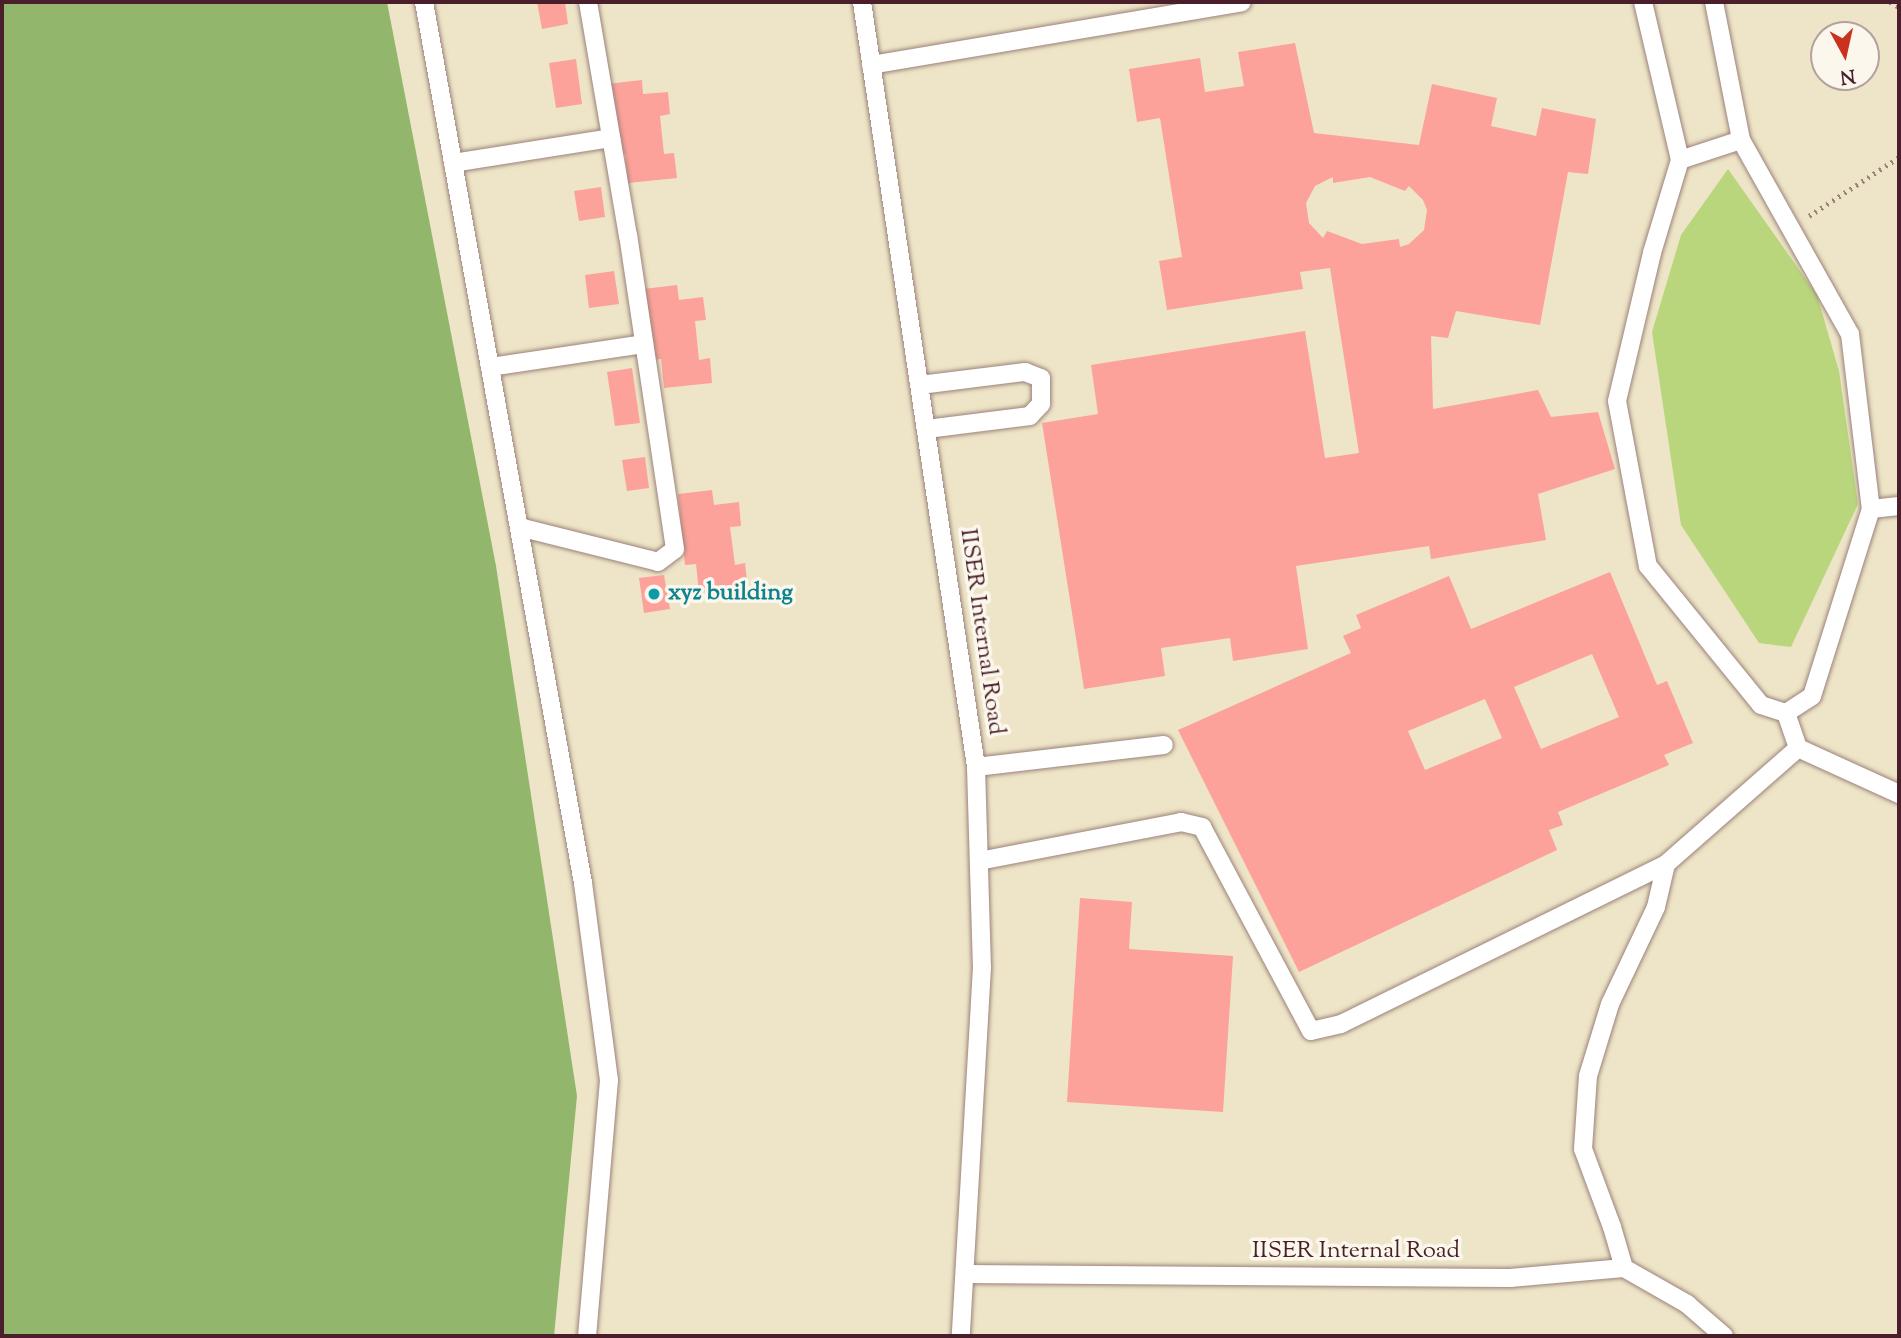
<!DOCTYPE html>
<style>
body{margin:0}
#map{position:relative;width:1901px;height:1338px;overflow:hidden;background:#eee5c8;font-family:"Sorts Mill Goudy",serif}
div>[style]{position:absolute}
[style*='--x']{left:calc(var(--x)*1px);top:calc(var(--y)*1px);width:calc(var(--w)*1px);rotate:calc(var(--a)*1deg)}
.green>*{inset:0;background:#b9d67d}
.forest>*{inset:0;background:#92b76c}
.building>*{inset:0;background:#fca29a}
.path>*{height:4.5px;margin-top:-2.25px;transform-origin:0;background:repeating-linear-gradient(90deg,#9c827a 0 2px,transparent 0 7px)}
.roads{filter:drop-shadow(0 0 2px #9c827a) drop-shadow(0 0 2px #9c827a)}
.service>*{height:18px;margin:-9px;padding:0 9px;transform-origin:9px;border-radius:9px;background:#fff}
.dots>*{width:19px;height:19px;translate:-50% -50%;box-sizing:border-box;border:4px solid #fbf7ec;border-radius:50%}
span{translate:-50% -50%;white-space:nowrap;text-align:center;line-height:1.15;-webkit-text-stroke:7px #fbf7ec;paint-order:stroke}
.culture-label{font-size:24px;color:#0d838f;font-weight:700}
.left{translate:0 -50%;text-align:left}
.street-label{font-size:24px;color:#4a1f2b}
.frame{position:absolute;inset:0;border:4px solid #4a1f2b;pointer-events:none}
.north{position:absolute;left:1810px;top:21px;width:70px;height:70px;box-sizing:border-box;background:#fbf7ec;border:2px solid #b4a19f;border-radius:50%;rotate:172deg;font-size:19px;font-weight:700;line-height:28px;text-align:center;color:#4a1f2b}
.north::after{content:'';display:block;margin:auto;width:24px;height:32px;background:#c8321e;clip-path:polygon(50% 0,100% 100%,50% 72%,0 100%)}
</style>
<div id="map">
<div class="green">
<div style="clip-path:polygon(1728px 169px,1817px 295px,1839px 371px,1858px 504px,1791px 647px,1759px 643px,1681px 525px,1652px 332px,1681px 235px)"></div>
</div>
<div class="forest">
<div style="clip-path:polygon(2px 2px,387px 2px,496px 566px,577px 1096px,554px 1336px,2px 1336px)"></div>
</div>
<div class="building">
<div style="clip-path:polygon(537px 2px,565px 2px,568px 24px,542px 29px)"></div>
<div style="clip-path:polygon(evenodd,1295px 43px,1314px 133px,1419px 145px,1432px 84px,1497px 98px,1491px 126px,1536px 136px,1542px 108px,1596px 119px,1588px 174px,1568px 172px,1540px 325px,1456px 311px,1448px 338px,1431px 336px,1433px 409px,1538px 390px,1551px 417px,1598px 412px,1615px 469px,1538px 494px,1546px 540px,1431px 559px,1429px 546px,1296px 566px,1308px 649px,1233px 661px,1230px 638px,1161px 648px,1165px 676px,1084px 689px,1042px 423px,1098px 414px,1091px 365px,1305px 331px,1325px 458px,1359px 453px,1330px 268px,1300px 272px,1303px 289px,1167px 310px,1159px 261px,1182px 257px,1160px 118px,1137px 122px,1129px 69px,1200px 58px,1205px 92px,1244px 86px,1238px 52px,1295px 43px,1333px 177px,1333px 183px,1370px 177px,1405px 191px,1409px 186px,1423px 200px,1427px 210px,1424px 230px,1409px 244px,1400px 247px,1399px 239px,1362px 244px,1327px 231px,1323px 238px,1309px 223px,1306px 203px,1315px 186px,1333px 177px)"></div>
<div style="clip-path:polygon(576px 59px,582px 104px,556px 108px,549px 63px)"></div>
<div style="clip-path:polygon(642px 80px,643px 94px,668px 92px,670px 114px,660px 116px,664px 154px,674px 153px,677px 178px,628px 183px,625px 154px,615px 155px,607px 84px)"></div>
<div style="clip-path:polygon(601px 187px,605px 217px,579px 221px,574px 191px)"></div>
<div style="clip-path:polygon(614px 271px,619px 304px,589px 308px,585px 275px)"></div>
<div style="clip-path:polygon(677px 285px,679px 300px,703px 297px,706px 320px,695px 321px,699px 360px,710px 358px,712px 383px,664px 388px,661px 359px,650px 360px,643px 289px)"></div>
<div style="clip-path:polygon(632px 368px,640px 423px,615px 426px,607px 372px)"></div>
<div style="clip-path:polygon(645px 457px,649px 488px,627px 491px,622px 460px)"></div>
<div style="clip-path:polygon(712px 490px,714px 505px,739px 502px,741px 526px,730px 527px,735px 565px,745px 563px,748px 588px,699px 593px,696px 564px,685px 565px,678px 494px)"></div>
<div style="clip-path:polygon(evenodd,1610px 572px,1657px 685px,1667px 681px,1693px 743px,1664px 755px,1669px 765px,1558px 812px,1563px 825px,1549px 830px,1557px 850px,1299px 972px,1178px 730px,1351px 653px,1343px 636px,1361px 628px,1356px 615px,1449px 576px,1471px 629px,1610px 572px,1592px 654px,1619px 717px,1541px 749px,1514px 687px,1592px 654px,1610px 572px,1485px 699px,1502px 738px,1425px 770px,1408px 731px,1485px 699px)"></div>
<div style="clip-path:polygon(664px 575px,670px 609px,644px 613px,639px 578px)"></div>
<div style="clip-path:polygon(1080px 898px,1132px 902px,1129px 949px,1233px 956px,1223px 1112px,1067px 1102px)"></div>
</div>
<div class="path">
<div style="--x:1890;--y:2;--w:10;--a:29"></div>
<div style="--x:1809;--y:216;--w:108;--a:-33.2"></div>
</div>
<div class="roads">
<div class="service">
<div style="--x:424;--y:2;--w:895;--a:79.77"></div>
<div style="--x:583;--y:883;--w:199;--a:82.5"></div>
<div style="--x:609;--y:1080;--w:257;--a:94.9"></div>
<div style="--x:862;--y:2;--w:773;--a:81.52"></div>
<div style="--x:976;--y:767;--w:200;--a:88.3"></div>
<div style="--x:982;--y:967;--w:370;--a:93.3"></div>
<div style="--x:1643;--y:2;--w:162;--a:76.8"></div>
<div style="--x:1680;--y:160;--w:97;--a:106.8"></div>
<div style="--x:1652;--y:253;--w:152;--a:103.3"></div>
<div style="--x:1617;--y:401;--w:168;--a:79.4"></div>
<div style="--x:1648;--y:566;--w:179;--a:50.9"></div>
<div style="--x:1761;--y:705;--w:26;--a:18"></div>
<div style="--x:1714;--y:2;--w:141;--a:78.9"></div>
<div style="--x:1741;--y:140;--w:223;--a:60.7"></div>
<div style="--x:1850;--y:334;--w:176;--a:83.2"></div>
<div style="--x:871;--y:65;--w:376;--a:-9.6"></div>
<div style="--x:1680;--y:160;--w:64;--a:-18.2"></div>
<div style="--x:453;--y:163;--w:160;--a:-9"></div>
<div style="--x:490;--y:367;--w:156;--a:-8.5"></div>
<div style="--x:920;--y:385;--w:106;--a:-7.1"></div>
<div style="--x:1025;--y:372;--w:17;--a:21"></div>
<div style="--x:1041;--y:378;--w:26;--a:90"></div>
<div style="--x:1041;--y:404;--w:16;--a:133"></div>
<div style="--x:1030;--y:416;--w:104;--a:172.8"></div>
<div style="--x:519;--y:527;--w:143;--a:14.1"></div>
<div style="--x:658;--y:562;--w:21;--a:-37"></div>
<div style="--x:675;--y:549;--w:317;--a:-98.5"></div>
<div style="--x:628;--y:236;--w:237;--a:-99.7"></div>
<div style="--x:1786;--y:713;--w:31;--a:-33"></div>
<div style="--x:1812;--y:696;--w:196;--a:-72.5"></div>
<div style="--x:1871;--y:509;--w:28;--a:-6"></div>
<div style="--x:1786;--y:713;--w:37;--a:71"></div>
<div style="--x:1798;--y:748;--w:111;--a:24.5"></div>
<div style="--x:976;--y:767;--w:189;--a:-6.7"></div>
<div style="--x:979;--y:861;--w:206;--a:-10.9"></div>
<div style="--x:1181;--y:822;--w:22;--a:13"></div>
<div style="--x:1202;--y:827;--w:231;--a:61.9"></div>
<div style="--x:1311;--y:1031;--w:31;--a:-13"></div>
<div style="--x:1341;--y:1024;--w:362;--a:-26.2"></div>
<div style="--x:1666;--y:864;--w:176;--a:-41.3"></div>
<div style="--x:1624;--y:1268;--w:43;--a:-106.3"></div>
<div style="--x:1612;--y:1227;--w:83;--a:-110.4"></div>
<div style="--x:1583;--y:1149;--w:73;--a:-86.1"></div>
<div style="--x:1588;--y:1076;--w:75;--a:-73"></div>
<div style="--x:1610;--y:1004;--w:107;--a:-64.6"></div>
<div style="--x:1656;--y:907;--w:44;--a:-76.9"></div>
<div style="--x:965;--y:1274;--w:545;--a:0.42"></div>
<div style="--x:1510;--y:1278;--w:114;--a:-5"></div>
<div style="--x:1624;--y:1268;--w:73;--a:29.7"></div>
<div style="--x:1687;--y:1304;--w:49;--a:40.9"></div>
</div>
</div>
<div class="dots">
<div style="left:654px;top:594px;background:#0f9aa8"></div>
</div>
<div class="culture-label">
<span class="left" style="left:668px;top:594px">xyz building</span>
</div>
<div class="street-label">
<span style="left:981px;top:632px;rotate:82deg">IISER Internal Road</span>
<span style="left:1356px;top:1252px">IISER Internal Road</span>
</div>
<div class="frame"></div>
<div class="north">N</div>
</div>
